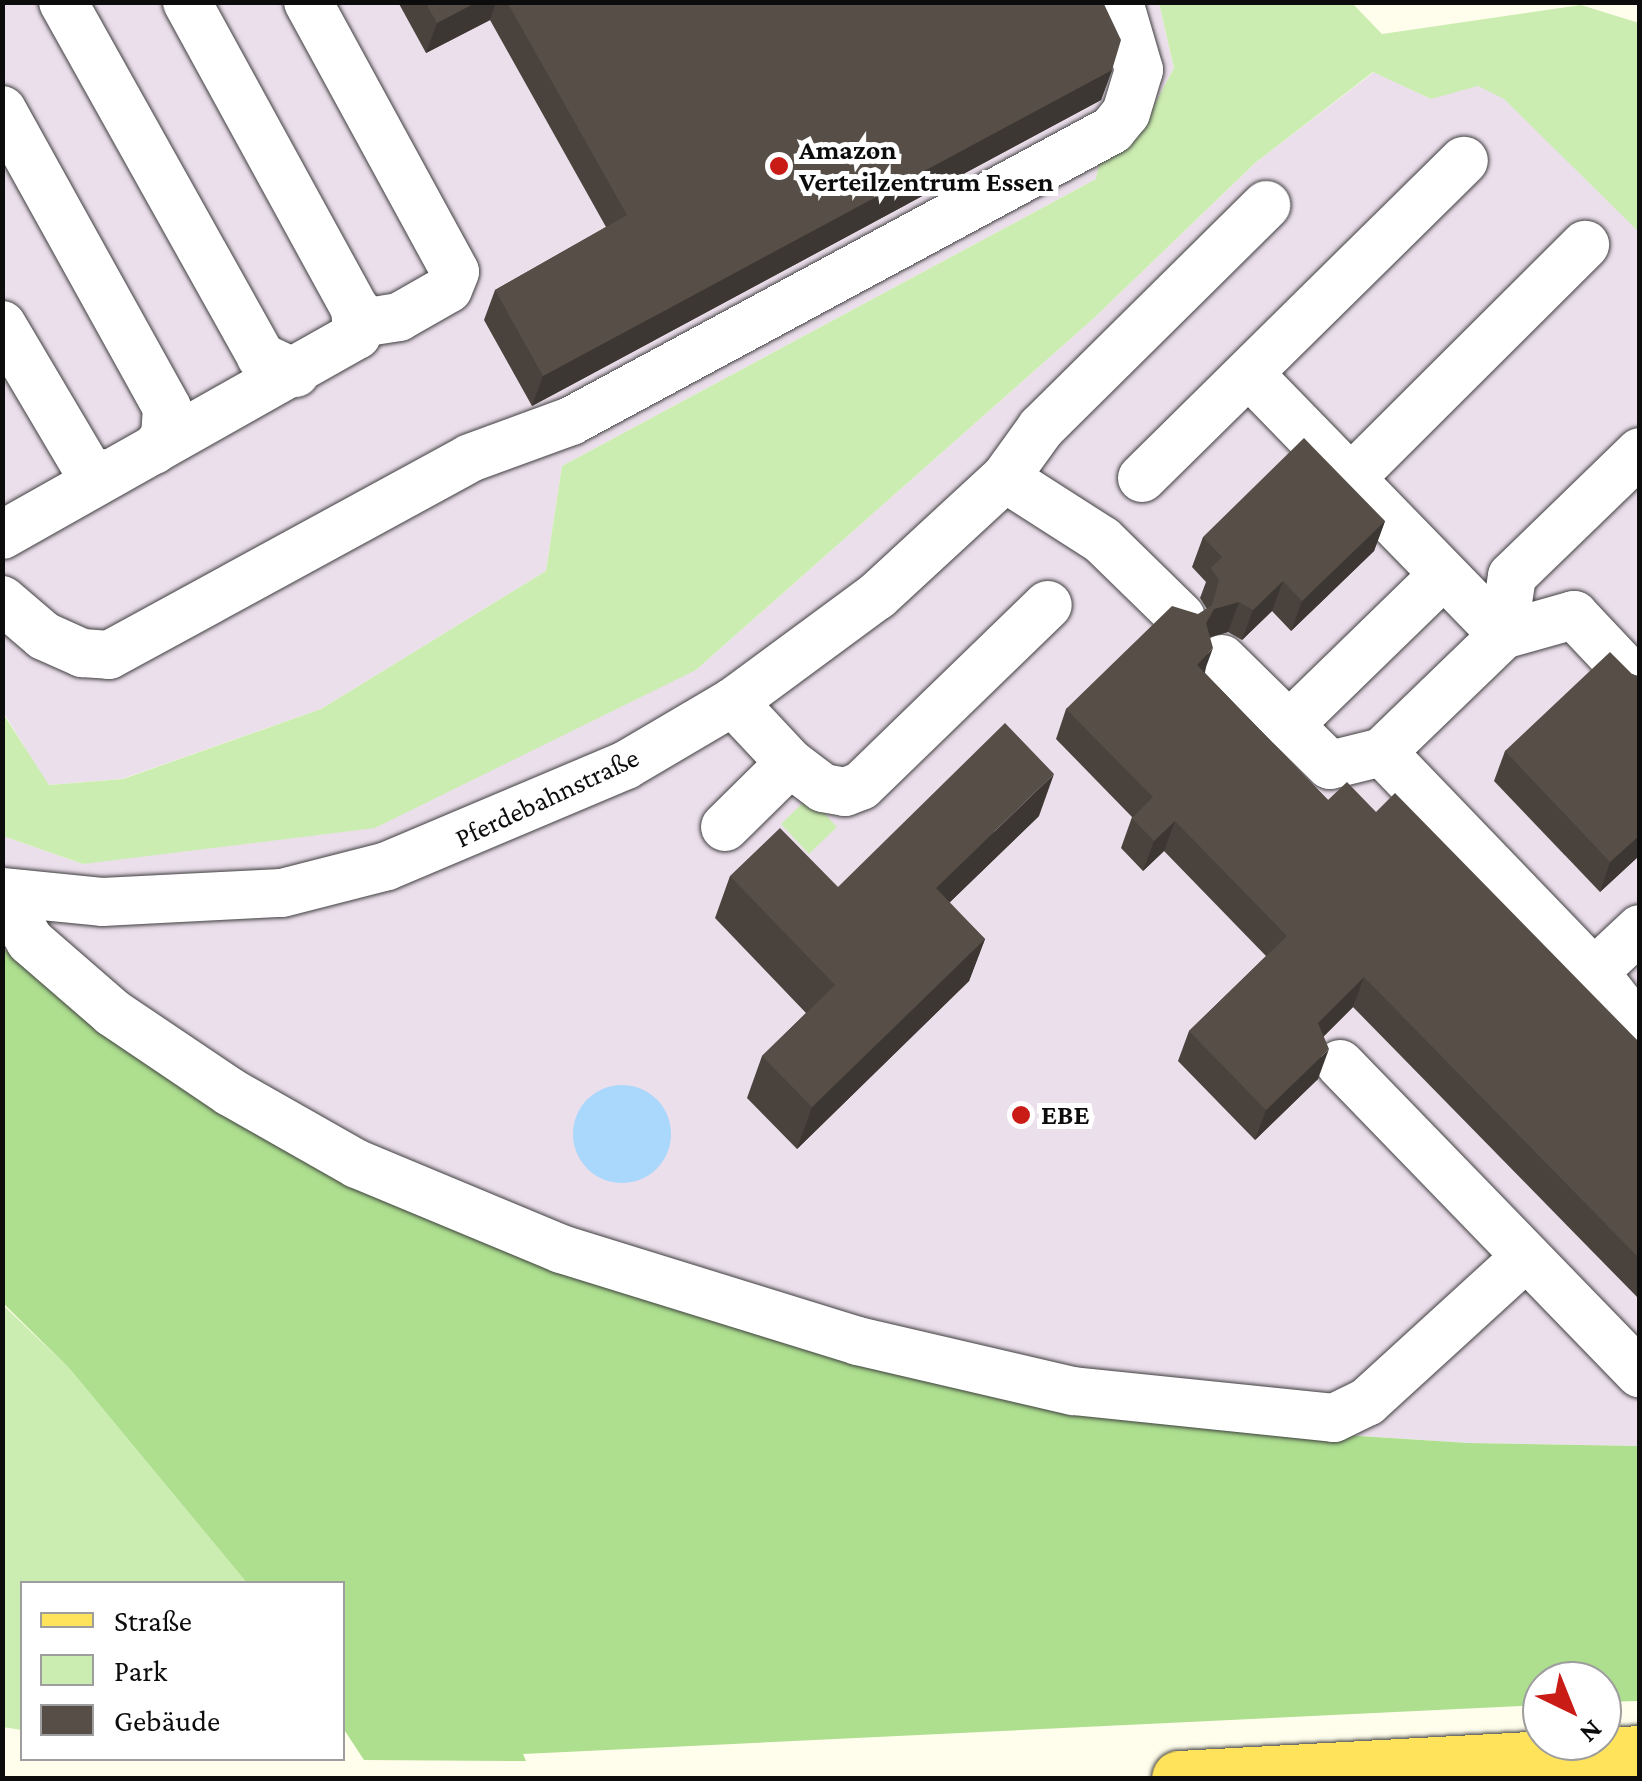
<!DOCTYPE html>
<meta charset="utf-8">
<style>
body{margin:0}
#map{position:relative;width:1642px;height:1781px;overflow:hidden;background:#fffdeb;font-family:"Crimson Pro",serif}
div>[style]{position:absolute}
[style*='--x']{left:calc(var(--x)*1px);top:calc(var(--y)*1px);width:calc(var(--w)*1px);rotate:calc(var(--a)*1deg)}
.industrial>*{inset:0;background:#ecdfec}
.green>*{inset:0;background:#ccedb1}
.forest>*{inset:0;background:#addf8f}
.water>*{inset:0;background:#aad7fc}
.round{border-radius:50%}
.roads{filter:drop-shadow(0 0 2px #3f3f3f) drop-shadow(0 0 2px #3f3f3f)}
.minor>*{height:48px;margin:-24px;padding:0 24px;transform-origin:24px;border-radius:24px;background:#fff}
.major>*{height:55px;margin:-27.5px;padding:0 27.5px;transform-origin:27.5px;border-radius:27.5px;background:#ffe35b}
.wall>*{inset:0;background:#4a433d}
.shaded-wall>*{inset:0;background:#3c3732}
.building>*{inset:0;background:#564e47}
.dots>*{width:28px;height:28px;translate:-50% -50%;box-sizing:border-box;border:5px solid #fff;border-radius:50%}
span{translate:-50% -50%;white-space:nowrap;text-align:center;line-height:1.15;-webkit-text-stroke:10px #fff;paint-order:stroke}
.poi-label{font-size:28px;color:#0c0c0c;font-weight:700}
.left{translate:0 -50%;text-align:left}
.street-label{font-size:28px;color:#0c0c0c}
.frame{position:absolute;inset:0;border:5px solid #0c0c0c;pointer-events:none}
.legend{position:absolute;left:20px;top:1581px;width:325px;height:180px;box-sizing:border-box;background:#fff;border:2px solid #9e9e9e;margin:0;padding:12px 18px;list-style:none;font-size:30px;color:#0c0c0c}
.legend li{display:flex;align-items:center;gap:20px;height:50px}
.legend b{width:50px;border:2px solid #9e9e9e}
.north{position:absolute;left:1522px;top:1661px;width:100px;height:100px;box-sizing:border-box;background:#fff;border:2px solid #9e9e9e;border-radius:50%;rotate:137deg;font-size:28px;font-weight:700;line-height:40px;text-align:center;color:#0c0c0c}
.north::after{content:'';display:block;margin:auto;width:35px;height:45px;background:#c91c17;clip-path:polygon(50% 0,100% 100%,50% 72%,0 100%)}
</style>
<div id="map">
<div class="industrial">
<div style="clip-path:polygon(3px 3px,1159px 3px,1174px 68px,1142px 128px,1096px 179px,562px 466px,546px 571px,321px 709px,122px 779px,48px 785px,3px 712px)"></div>
<div style="clip-path:polygon(1486px 53px,1639px 68px,1639px 1446px,1468px 1443px,1175px 1424px,891px 1368px,240px 1116px,3px 948px,3px 836px,83px 864px,696px 670px,1094px 318px,1255px 163px,1374px 72px,1431px 99px)"></div>
</div>
<div class="green">
<div style="clip-path:polygon(1159px 3px,1352px 3px,1382px 34px,1581px 5px,1639px 23px,1639px 232px,1504px 99px,1478px 86px,1431px 99px,1373px 72px,1255px 163px,1094px 318px,696px 670px,375px 828px,83px 864px,3px 836px,2px 712px,49px 785px,123px 779px,321px 709px,546px 571px,562px 466px,1096px 179px,1100px 157px,1142px 128px,1174px 68px)"></div>
<div style="clip-path:polygon(809px 797px,837px 827px,809px 854px,781px 824px)"></div>
<div style="clip-path:polygon(2px 1304px,69px 1368px,247px 1583px,22px 1584px,22px 1730px,2px 1727px)"></div>
</div>
<div class="forest">
<div style="clip-path:polygon(2px 948px,240px 1116px,559px 1272px,1175px 1424px,1468px 1443px,1639px 1446px,1639px 1701px,1602px 1702px,1602px 1681px,1542px 1681px,1542px 1705px,523px 1754px,526px 1761px,364px 1760px,343px 1728px,342px 1584px,247px 1583px,69px 1368px,3px 1303px)"></div>
</div>
<div class="water">
<div class="round" style="left:573px;top:1085px;width:98px;height:98px"></div>
</div>
<div class="roads">
<div class="minor">
<div style="--x:63;--y:2;--w:406;--a:60.8"></div>
<div style="--x:261;--y:357;--w:38;--a:25"></div>
<div style="--x:308;--y:2;--w:307;--a:61.4"></div>
<div style="--x:455;--y:272;--w:18;--a:112"></div>
<div style="--x:448;--y:289;--w:56;--a:150.3"></div>
<div style="--x:399;--y:317;--w:31;--a:171"></div>
<div style="--x:368;--y:322;--w:18;--a:-135"></div>
<div style="--x:2;--y:110;--w:341;--a:61"></div>
<div style="--x:167;--y:408;--w:28;--a:94"></div>
<div style="--x:165;--y:436;--w:18;--a:128"></div>
<div style="--x:2;--y:325;--w:171;--a:59.4"></div>
<div style="--x:89;--y:472;--w:21;--a:5"></div>
<div style="--x:1640;--y:452;--w:178;--a:135.9"></div>
<div style="--x:1512;--y:576;--w:60;--a:98.7"></div>
<div style="--x:1503;--y:635;--w:74;--a:-15.7"></div>
<div style="--x:1574;--y:615;--w:96;--a:46.7"></div>
<div style="--x:1005;--y:478;--w:115;--a:32.6"></div>
<div style="--x:1102;--y:540;--w:110;--a:44.3"></div>
<div style="--x:1142;--y:478;--w:452;--a:-44.6"></div>
<div style="--x:1350;--y:479;--w:332;--a:-44.9"></div>
<div style="--x:2;--y:535;--w:407;--a:-29.4"></div>
<div style="--x:357;--y:335;--w:26;--a:-94"></div>
<div style="--x:355;--y:309;--w:350;--a:-118.7"></div>
<div style="--x:2;--y:600;--w:55;--a:40.6"></div>
<div style="--x:44;--y:636;--w:42;--a:24.1"></div>
<div style="--x:82;--y:653;--w:27;--a:4"></div>
<div style="--x:109;--y:655;--w:411;--a:-28.6"></div>
<div style="--x:470;--y:458;--w:108;--a:-20.1"></div>
<div style="--x:571;--y:421;--w:614;--a:-28.28"></div>
<div style="--x:1112;--y:130;--w:22;--a:-51"></div>
<div style="--x:1126;--y:113;--w:45;--a:-73.2"></div>
<div style="--x:1139;--y:70;--w:71;--a:-106.4"></div>
<div style="--x:1222;--y:659;--w:151;--a:44.5"></div>
<div style="--x:1330;--y:765;--w:54;--a:-14"></div>
<div style="--x:1382;--y:752;--w:168;--a:-44"></div>
<div style="--x:1503;--y:635;--w:363;--a:-134.2"></div>
<div style="--x:733;--y:702;--w:83;--a:46.9"></div>
<div style="--x:790;--y:763;--w:41;--a:37.1"></div>
<div style="--x:823;--y:788;--w:22;--a:10"></div>
<div style="--x:845;--y:792;--w:17;--a:-21"></div>
<div style="--x:861;--y:786;--w:260;--a:-44.1"></div>
<div style="--x:1289;--y:725;--w:214;--a:-44.2"></div>
<div style="--x:1382;--y:752;--w:306;--a:46.1"></div>
<div style="--x:1594;--y:972;--w:74;--a:51.6"></div>
<div style="--x:725;--y:827;--w:91;--a:-44.6"></div>
<div style="--x:2;--y:892;--w:100;--a:5.7"></div>
<div style="--x:102;--y:902;--w:180;--a:-2.9"></div>
<div style="--x:282;--y:893;--w:108;--a:-14.4"></div>
<div style="--x:387;--y:866;--w:259;--a:-22.9"></div>
<div style="--x:626;--y:765;--w:124;--a:-30.5"></div>
<div style="--x:733;--y:702;--w:179;--a:-36.4"></div>
<div style="--x:877;--y:596;--w:174;--a:-42.7"></div>
<div style="--x:1005;--y:478;--w:62;--a:-54.2"></div>
<div style="--x:1041;--y:428;--w:317;--a:-44.7"></div>
<div style="--x:2;--y:893;--w:56;--a:59.7"></div>
<div style="--x:30;--y:941;--w:110;--a:40.9"></div>
<div style="--x:113;--y:1013;--w:141;--a:34"></div>
<div style="--x:230;--y:1092;--w:146;--a:29.6"></div>
<div style="--x:357;--y:1164;--w:221;--a:22.6"></div>
<div style="--x:561;--y:1249;--w:311;--a:17.2"></div>
<div style="--x:858;--y:1341;--w:221;--a:13.1"></div>
<div style="--x:1073;--y:1391;--w:262;--a:5.9"></div>
<div style="--x:1334;--y:1418;--w:37;--a:-26"></div>
<div style="--x:1367;--y:1402;--w:215;--a:-42.4"></div>
<div style="--x:1594;--y:972;--w:63;--a:-43.1"></div>
<div style="--x:1340;--y:1064;--w:431;--a:45.9"></div>
</div>
<div class="major">
<div style="--x:1179;--y:1778;--w:462;--a:-3.1"></div>
</div>
</div>
<div class="wall">
<div style="clip-path:polygon(398px 2px,1103px 2px,1112px 70px,1101px 100px,532px 406px,484px 320px,495px 290px,606px 227px,490px 20px,426px 53px)"></div>
<div style="clip-path:polygon(1385px 521px,1374px 551px,1291px 631px,1272px 611px,1242px 640px,1228px 632px,1210px 637px,1205px 673px,1328px 800px,1376px 812px,1640px 1043px,1640px 1300px,1353px 1007px,1324px 1036px,1318px 1079px,1255px 1140px,1178px 1061px,1189px 1031px,1266px 956px,1164px 851px,1143px 871px,1121px 848px,1132px 817px,1056px 739px,1066px 709px,1207px 609px,1200px 598px,1206px 582px,1192px 567px,1203px 537px)"></div>
<div style="clip-path:polygon(1632px 674px,1640px 677px,1640px 855px,1600px 892px,1494px 781px,1505px 751px)"></div>
<div style="clip-path:polygon(1039px 816px,949px 903px,985px 939px,969px 981px,797px 1149px,747px 1098px,762px 1056px,806px 1013px,715px 918px,730px 876px,838px 887px)"></div>
</div>
<div class="shaded-wall">
<div style="clip-path:polygon(477px 2px,496px 2px,490px 20px,426px 53px,437px 23px)"></div>
<div style="clip-path:polygon(1112px 70px,1101px 100px,532px 406px,543px 376px)"></div>
<div style="clip-path:polygon(1385px 521px,1374px 551px,1291px 631px,1302px 601px)"></div>
<div style="clip-path:polygon(1283px 581px,1272px 611px,1242px 640px,1253px 610px)"></div>
<div style="clip-path:polygon(1239px 602px,1228px 632px,1203px 639px,1206px 623px,1214px 609px)"></div>
<div style="clip-path:polygon(1213px 648px,1202px 678px,1197px 665px)"></div>
<div style="clip-path:polygon(1054px 774px,1039px 816px,920px 931px,936px 888px)"></div>
<div style="clip-path:polygon(1175px 821px,1164px 851px,1143px 871px,1154px 841px)"></div>
<div style="clip-path:polygon(1640px 835px,1640px 855px,1600px 892px,1610px 862px)"></div>
<div style="clip-path:polygon(985px 939px,969px 981px,797px 1149px,812px 1107px)"></div>
<div style="clip-path:polygon(1364px 977px,1353px 1007px,1307px 1053px,1318px 1023px)"></div>
<div style="clip-path:polygon(1329px 1049px,1318px 1079px,1255px 1140px,1266px 1110px)"></div>
</div>
<div class="building">
<div style="clip-path:polygon(425px 2px,477px 2px,437px 23px)"></div>
<div style="clip-path:polygon(507px 2px,1103px 2px,1121px 40px,1112px 70px,543px 376px,495px 290px,627px 215px)"></div>
<div style="clip-path:polygon(1304px 438px,1385px 521px,1302px 601px,1283px 581px,1253px 610px,1239px 602px,1214px 609px,1206px 623px,1213px 648px,1197px 665px,1328px 800px,1347px 782px,1376px 812px,1395px 793px,1640px 1043px,1640px 1259px,1364px 977px,1318px 1023px,1329px 1049px,1266px 1110px,1189px 1031px,1287px 936px,1175px 821px,1154px 841px,1132px 818px,1153px 797px,1066px 709px,1172px 606px,1198px 614px,1212px 605px,1219px 580px,1211px 568px,1222px 557px,1203px 537px)"></div>
<div style="clip-path:polygon(1610px 652px,1632px 674px,1640px 677px,1640px 835px,1610px 862px,1505px 751px)"></div>
<div style="clip-path:polygon(1005px 723px,1054px 774px,936px 888px,985px 939px,812px 1107px,762px 1056px,835px 985px,730px 876px,780px 828px,838px 887px)"></div>
</div>
<div class="dots">
<div style="left:779px;top:166px;background:#c91c17"></div>
<div style="left:1021px;top:1115px;background:#c91c17"></div>
</div>
<div class="poi-label">
<span class="left" style="left:799px;top:166px">Amazon<br>Verteilzentrum Essen</span>
<span class="left" style="left:1041px;top:1115px">EBE</span>
</div>
<div class="street-label">
<span style="left:547px;top:798px;rotate:-25deg">Pferdebahnstraße</span>
</div>
<div class="frame"></div>
<ul class="legend">
<li><b style="height:12px;background:#ffe35b"></b>Straße</li>
<li><b style="height:28px;background:#ccedb1"></b>Park</li>
<li><b style="height:28px;background:#564e47"></b>Gebäude</li>
</ul>
<div class="north">N</div>
</div>
